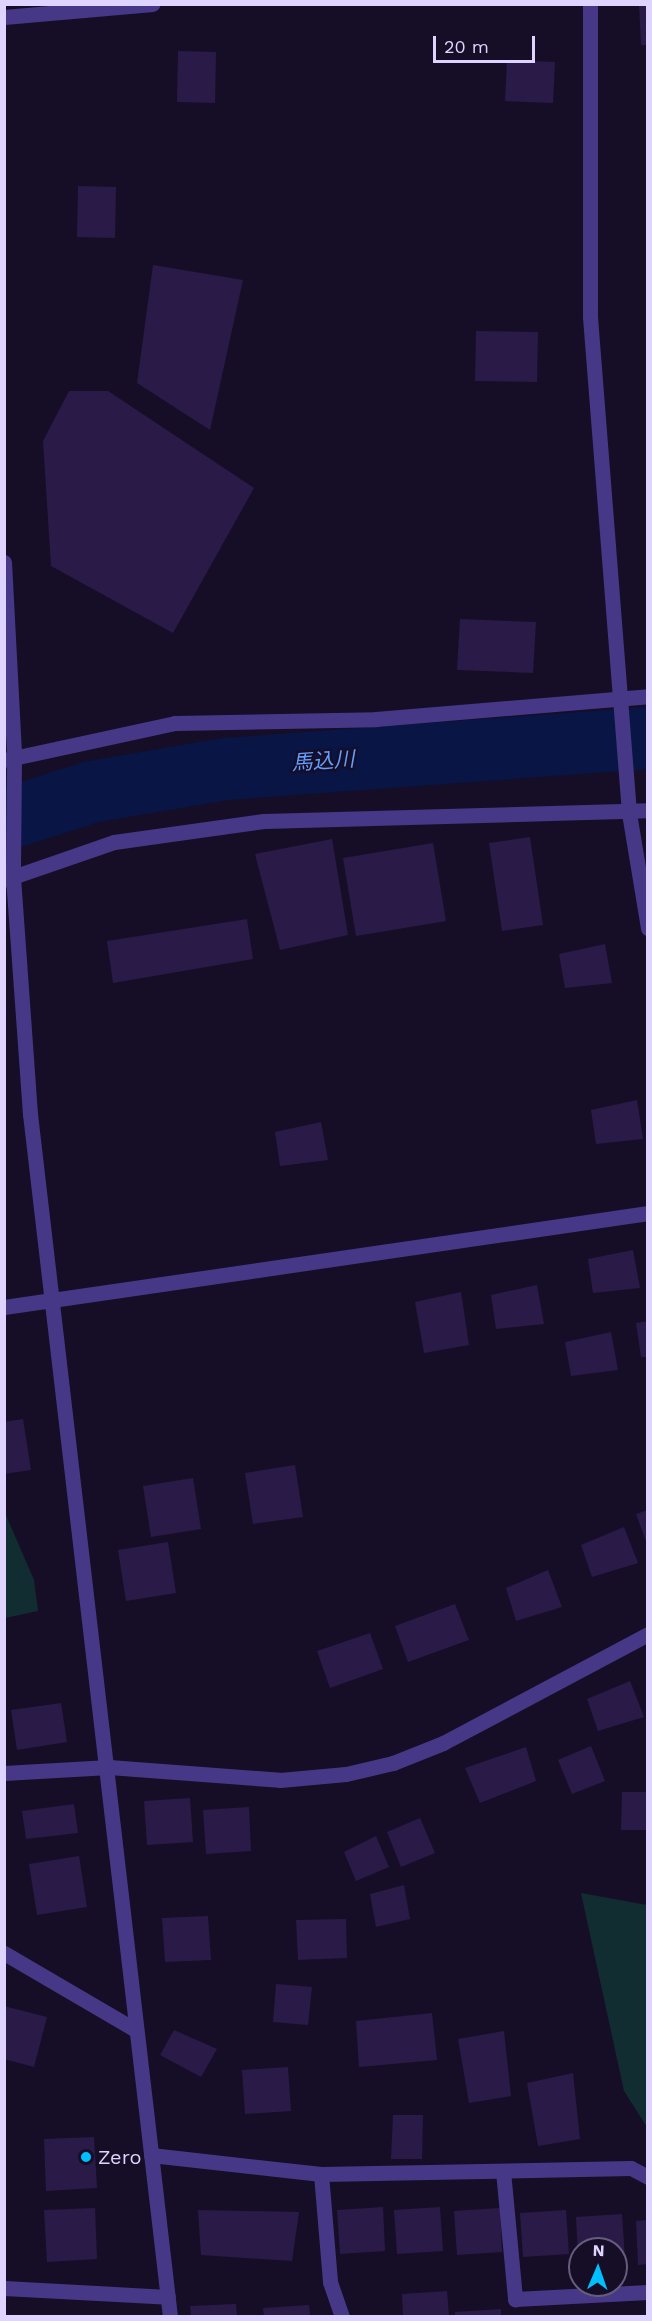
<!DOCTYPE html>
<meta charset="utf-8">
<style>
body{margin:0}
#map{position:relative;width:652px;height:2321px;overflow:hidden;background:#160e27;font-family:"Work Sans","Noto Sans JP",sans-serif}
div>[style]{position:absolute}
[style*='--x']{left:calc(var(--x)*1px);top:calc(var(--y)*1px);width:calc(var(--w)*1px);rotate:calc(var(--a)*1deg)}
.green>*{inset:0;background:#112d31}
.river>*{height:62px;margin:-31px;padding:0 31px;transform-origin:31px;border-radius:31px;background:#081545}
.building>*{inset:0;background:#2a1a48}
.minor>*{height:15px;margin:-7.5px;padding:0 7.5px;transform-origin:7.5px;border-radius:7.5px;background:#473887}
.tertiary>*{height:15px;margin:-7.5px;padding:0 7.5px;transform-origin:7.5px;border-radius:7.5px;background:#473887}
.dots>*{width:16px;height:16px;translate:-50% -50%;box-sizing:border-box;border:3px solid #160e27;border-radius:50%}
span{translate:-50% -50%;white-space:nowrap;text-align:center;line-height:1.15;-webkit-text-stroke:4.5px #160e27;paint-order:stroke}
.poi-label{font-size:20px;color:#dfd4ff}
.left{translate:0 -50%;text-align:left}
.water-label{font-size:21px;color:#629eff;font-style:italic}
.frame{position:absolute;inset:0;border:6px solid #dfd4ff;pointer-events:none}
.north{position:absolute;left:568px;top:2237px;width:60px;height:60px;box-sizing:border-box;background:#160e27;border:2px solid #665d7d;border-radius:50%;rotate:2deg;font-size:16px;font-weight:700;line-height:24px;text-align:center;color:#dfd4ff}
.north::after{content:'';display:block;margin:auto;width:21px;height:27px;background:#00bfff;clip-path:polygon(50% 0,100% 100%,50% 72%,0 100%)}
.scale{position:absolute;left:433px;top:36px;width:102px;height:27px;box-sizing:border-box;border:3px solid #dfd4ff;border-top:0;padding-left:8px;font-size:18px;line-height:21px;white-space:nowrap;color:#dfd4ff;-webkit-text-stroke:4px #160e27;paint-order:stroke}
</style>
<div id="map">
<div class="green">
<div style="clip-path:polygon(5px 1513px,34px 1580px,38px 1611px,5px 1618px)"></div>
<div style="clip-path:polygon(581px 1893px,647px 1905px,647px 2127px,624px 2091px)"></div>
</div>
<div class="river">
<div style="--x:4;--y:820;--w:91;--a:-17.8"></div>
<div style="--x:91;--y:792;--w:137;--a:-9.7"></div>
<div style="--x:226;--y:769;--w:423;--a:-4.2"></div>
</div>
<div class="building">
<div style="clip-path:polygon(639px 4px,648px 4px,648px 45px,641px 45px)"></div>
<div style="clip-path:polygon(178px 51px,216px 52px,215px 103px,177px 102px)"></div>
<div style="clip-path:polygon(507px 60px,555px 62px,553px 103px,505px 101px)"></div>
<div style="clip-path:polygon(78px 186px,116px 187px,115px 238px,77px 237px)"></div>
<div style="clip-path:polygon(153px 265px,243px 280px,210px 430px,137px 383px)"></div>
<div style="clip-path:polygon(476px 331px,538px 332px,537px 382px,475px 381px)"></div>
<div style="clip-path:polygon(69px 391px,108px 391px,254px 488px,173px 633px,51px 566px,43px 441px)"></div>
<div style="clip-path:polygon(460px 619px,536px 622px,533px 673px,457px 670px)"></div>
<div style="clip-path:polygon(530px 837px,543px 925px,502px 931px,489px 843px)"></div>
<div style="clip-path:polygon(332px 839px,348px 935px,280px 950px,255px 854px)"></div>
<div style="clip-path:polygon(433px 843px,446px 921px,356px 936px,343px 858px)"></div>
<div style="clip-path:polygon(247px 919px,253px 959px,113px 983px,107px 941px)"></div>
<div style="clip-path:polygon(605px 944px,612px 983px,565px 988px,559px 954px)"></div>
<div style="clip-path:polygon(637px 1100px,643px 1139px,596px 1144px,591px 1110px)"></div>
<div style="clip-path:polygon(321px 1122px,328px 1160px,280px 1166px,275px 1132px)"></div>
<div style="clip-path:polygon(633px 1250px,640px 1288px,593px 1293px,588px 1259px)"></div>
<div style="clip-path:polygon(537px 1285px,544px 1324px,496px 1329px,491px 1295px)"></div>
<div style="clip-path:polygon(461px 1292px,469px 1345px,424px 1353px,415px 1302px)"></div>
<div style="clip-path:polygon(648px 1321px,648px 1357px,641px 1357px,636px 1323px)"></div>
<div style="clip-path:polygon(611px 1332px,618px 1370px,571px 1376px,565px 1342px)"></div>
<div style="clip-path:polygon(23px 1419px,31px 1470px,4px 1474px,4px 1422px)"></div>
<div style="clip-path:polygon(295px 1465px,303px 1517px,253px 1524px,245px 1473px)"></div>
<div style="clip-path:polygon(193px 1478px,201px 1529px,151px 1537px,143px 1486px)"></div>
<div style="clip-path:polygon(648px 1510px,648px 1544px,647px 1544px,636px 1514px)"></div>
<div style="clip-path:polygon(624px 1527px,638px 1563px,592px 1577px,581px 1545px)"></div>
<div style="clip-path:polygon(168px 1542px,176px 1593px,126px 1601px,118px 1550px)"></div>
<div style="clip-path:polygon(548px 1570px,562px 1607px,516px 1621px,506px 1588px)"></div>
<div style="clip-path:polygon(455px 1604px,469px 1640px,408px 1662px,395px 1626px)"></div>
<div style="clip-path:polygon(370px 1633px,383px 1669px,330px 1688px,317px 1651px)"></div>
<div style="clip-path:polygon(630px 1681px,644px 1717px,598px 1731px,587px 1699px)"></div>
<div style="clip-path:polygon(61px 1703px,67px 1742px,17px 1750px,11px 1710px)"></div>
<div style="clip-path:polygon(591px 1746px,605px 1781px,572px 1794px,558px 1760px)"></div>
<div style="clip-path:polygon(526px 1747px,536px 1781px,480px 1803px,465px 1768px)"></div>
<div style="clip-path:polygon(622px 1792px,648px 1792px,648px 1830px,621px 1830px)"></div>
<div style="clip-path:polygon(190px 1798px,193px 1842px,147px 1845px,144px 1801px)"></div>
<div style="clip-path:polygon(74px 1804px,78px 1833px,26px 1839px,22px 1811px)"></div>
<div style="clip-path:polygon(249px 1807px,251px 1851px,206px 1854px,203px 1810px)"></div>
<div style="clip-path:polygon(420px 1818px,435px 1853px,401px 1867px,387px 1832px)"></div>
<div style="clip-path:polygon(376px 1836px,389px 1867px,356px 1881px,344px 1852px)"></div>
<div style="clip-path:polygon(79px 1856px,87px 1907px,37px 1915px,29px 1864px)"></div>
<div style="clip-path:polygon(404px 1885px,410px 1919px,376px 1927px,370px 1894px)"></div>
<div style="clip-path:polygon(208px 1916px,211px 1960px,165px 1962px,162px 1918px)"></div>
<div style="clip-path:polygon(346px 1919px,347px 1958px,298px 1960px,296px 1920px)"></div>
<div style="clip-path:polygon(276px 1984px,312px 1987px,308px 2025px,273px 2022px)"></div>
<div style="clip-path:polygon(4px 2006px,47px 2017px,34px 2067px,4px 2059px)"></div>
<div style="clip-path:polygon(432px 2013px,437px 2060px,359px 2067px,356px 2021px)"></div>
<div style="clip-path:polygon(174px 2030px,217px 2049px,201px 2077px,160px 2055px)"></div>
<div style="clip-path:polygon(504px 2031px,511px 2096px,469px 2103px,458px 2039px)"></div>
<div style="clip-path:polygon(288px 2067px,291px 2111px,245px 2114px,242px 2070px)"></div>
<div style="clip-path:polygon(573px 2073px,580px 2139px,538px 2146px,527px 2083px)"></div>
<div style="clip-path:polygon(393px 2115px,423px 2115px,422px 2159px,391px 2159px)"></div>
<div style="clip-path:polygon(94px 2137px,97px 2188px,46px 2191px,44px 2139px)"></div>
<div style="clip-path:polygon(383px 2207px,385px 2251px,340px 2254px,337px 2210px)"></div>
<div style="clip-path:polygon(440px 2207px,443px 2251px,397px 2254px,394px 2210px)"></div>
<div style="clip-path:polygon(95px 2208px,97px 2259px,47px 2262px,44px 2210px)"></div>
<div style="clip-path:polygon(500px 2208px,502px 2252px,457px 2255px,454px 2211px)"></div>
<div style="clip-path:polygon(198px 2210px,299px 2212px,292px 2261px,201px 2255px)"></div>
<div style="clip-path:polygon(566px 2210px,569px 2254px,523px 2257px,520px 2213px)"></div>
<div style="clip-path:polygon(622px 2214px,625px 2259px,616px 2259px,616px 2249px,580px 2249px,578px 2255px,576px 2217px)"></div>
<div style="clip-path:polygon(648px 2220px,648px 2264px,638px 2265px,636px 2221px)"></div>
<div style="clip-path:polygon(447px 2291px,449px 2316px,403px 2316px,402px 2294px)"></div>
<div style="clip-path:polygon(236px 2304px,237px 2316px,191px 2316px,190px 2306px)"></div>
<div style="clip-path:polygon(309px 2305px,310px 2316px,264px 2316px,263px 2308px)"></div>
<div style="clip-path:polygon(501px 2309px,501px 2316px,455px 2316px,455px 2312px)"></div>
</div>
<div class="minor">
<div style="--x:590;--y:4;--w:313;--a:90"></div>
<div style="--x:590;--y:317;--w:498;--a:85.5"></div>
<div style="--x:629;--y:813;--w:117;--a:80.6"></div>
<div style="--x:4;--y:17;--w:149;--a:-5"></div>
<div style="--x:4;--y:760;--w:175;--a:-12.2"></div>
<div style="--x:175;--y:723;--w:201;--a:-1.1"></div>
<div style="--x:376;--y:719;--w:273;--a:-4.8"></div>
<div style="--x:4;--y:880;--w:116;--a:-19.1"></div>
<div style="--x:114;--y:842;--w:151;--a:-8"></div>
<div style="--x:264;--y:821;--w:384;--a:-1.6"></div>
<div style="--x:4;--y:1307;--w:651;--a:-8.3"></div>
<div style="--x:4;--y:1773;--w:105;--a:-3.3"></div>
<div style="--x:109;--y:1767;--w:171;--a:4.3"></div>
<div style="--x:280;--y:1780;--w:66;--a:-5.2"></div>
<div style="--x:346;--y:1774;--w:48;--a:-13.2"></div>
<div style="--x:393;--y:1763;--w:54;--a:-21.8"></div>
<div style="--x:443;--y:1743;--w:232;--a:-28"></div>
<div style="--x:4;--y:1953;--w:151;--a:30.3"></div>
<div style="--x:151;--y:2155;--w:171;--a:6.4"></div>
<div style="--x:321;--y:2174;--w:310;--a:-1.1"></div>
<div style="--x:631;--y:2168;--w:19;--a:28"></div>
<div style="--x:503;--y:2171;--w:129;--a:84.6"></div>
<div style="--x:515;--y:2299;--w:133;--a:-3"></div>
<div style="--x:321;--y:2174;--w:108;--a:85.2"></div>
<div style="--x:330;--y:2282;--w:36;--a:71"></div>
<div style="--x:4;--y:2288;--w:164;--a:3.1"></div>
</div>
<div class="tertiary">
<div style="--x:4;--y:562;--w:193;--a:87"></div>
<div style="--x:14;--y:755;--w:122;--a:90.5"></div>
<div style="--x:13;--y:877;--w:238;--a:85.9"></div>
<div style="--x:30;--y:1114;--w:1210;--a:83.36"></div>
</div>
<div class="dots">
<div style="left:86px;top:2157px;background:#00bfff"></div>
</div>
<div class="poi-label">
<span class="left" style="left:98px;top:2157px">Zero</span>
</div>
<div class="water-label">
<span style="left:323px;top:761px;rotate:-4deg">馬込川</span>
</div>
<div class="frame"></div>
<div class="north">N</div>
<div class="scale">20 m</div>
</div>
